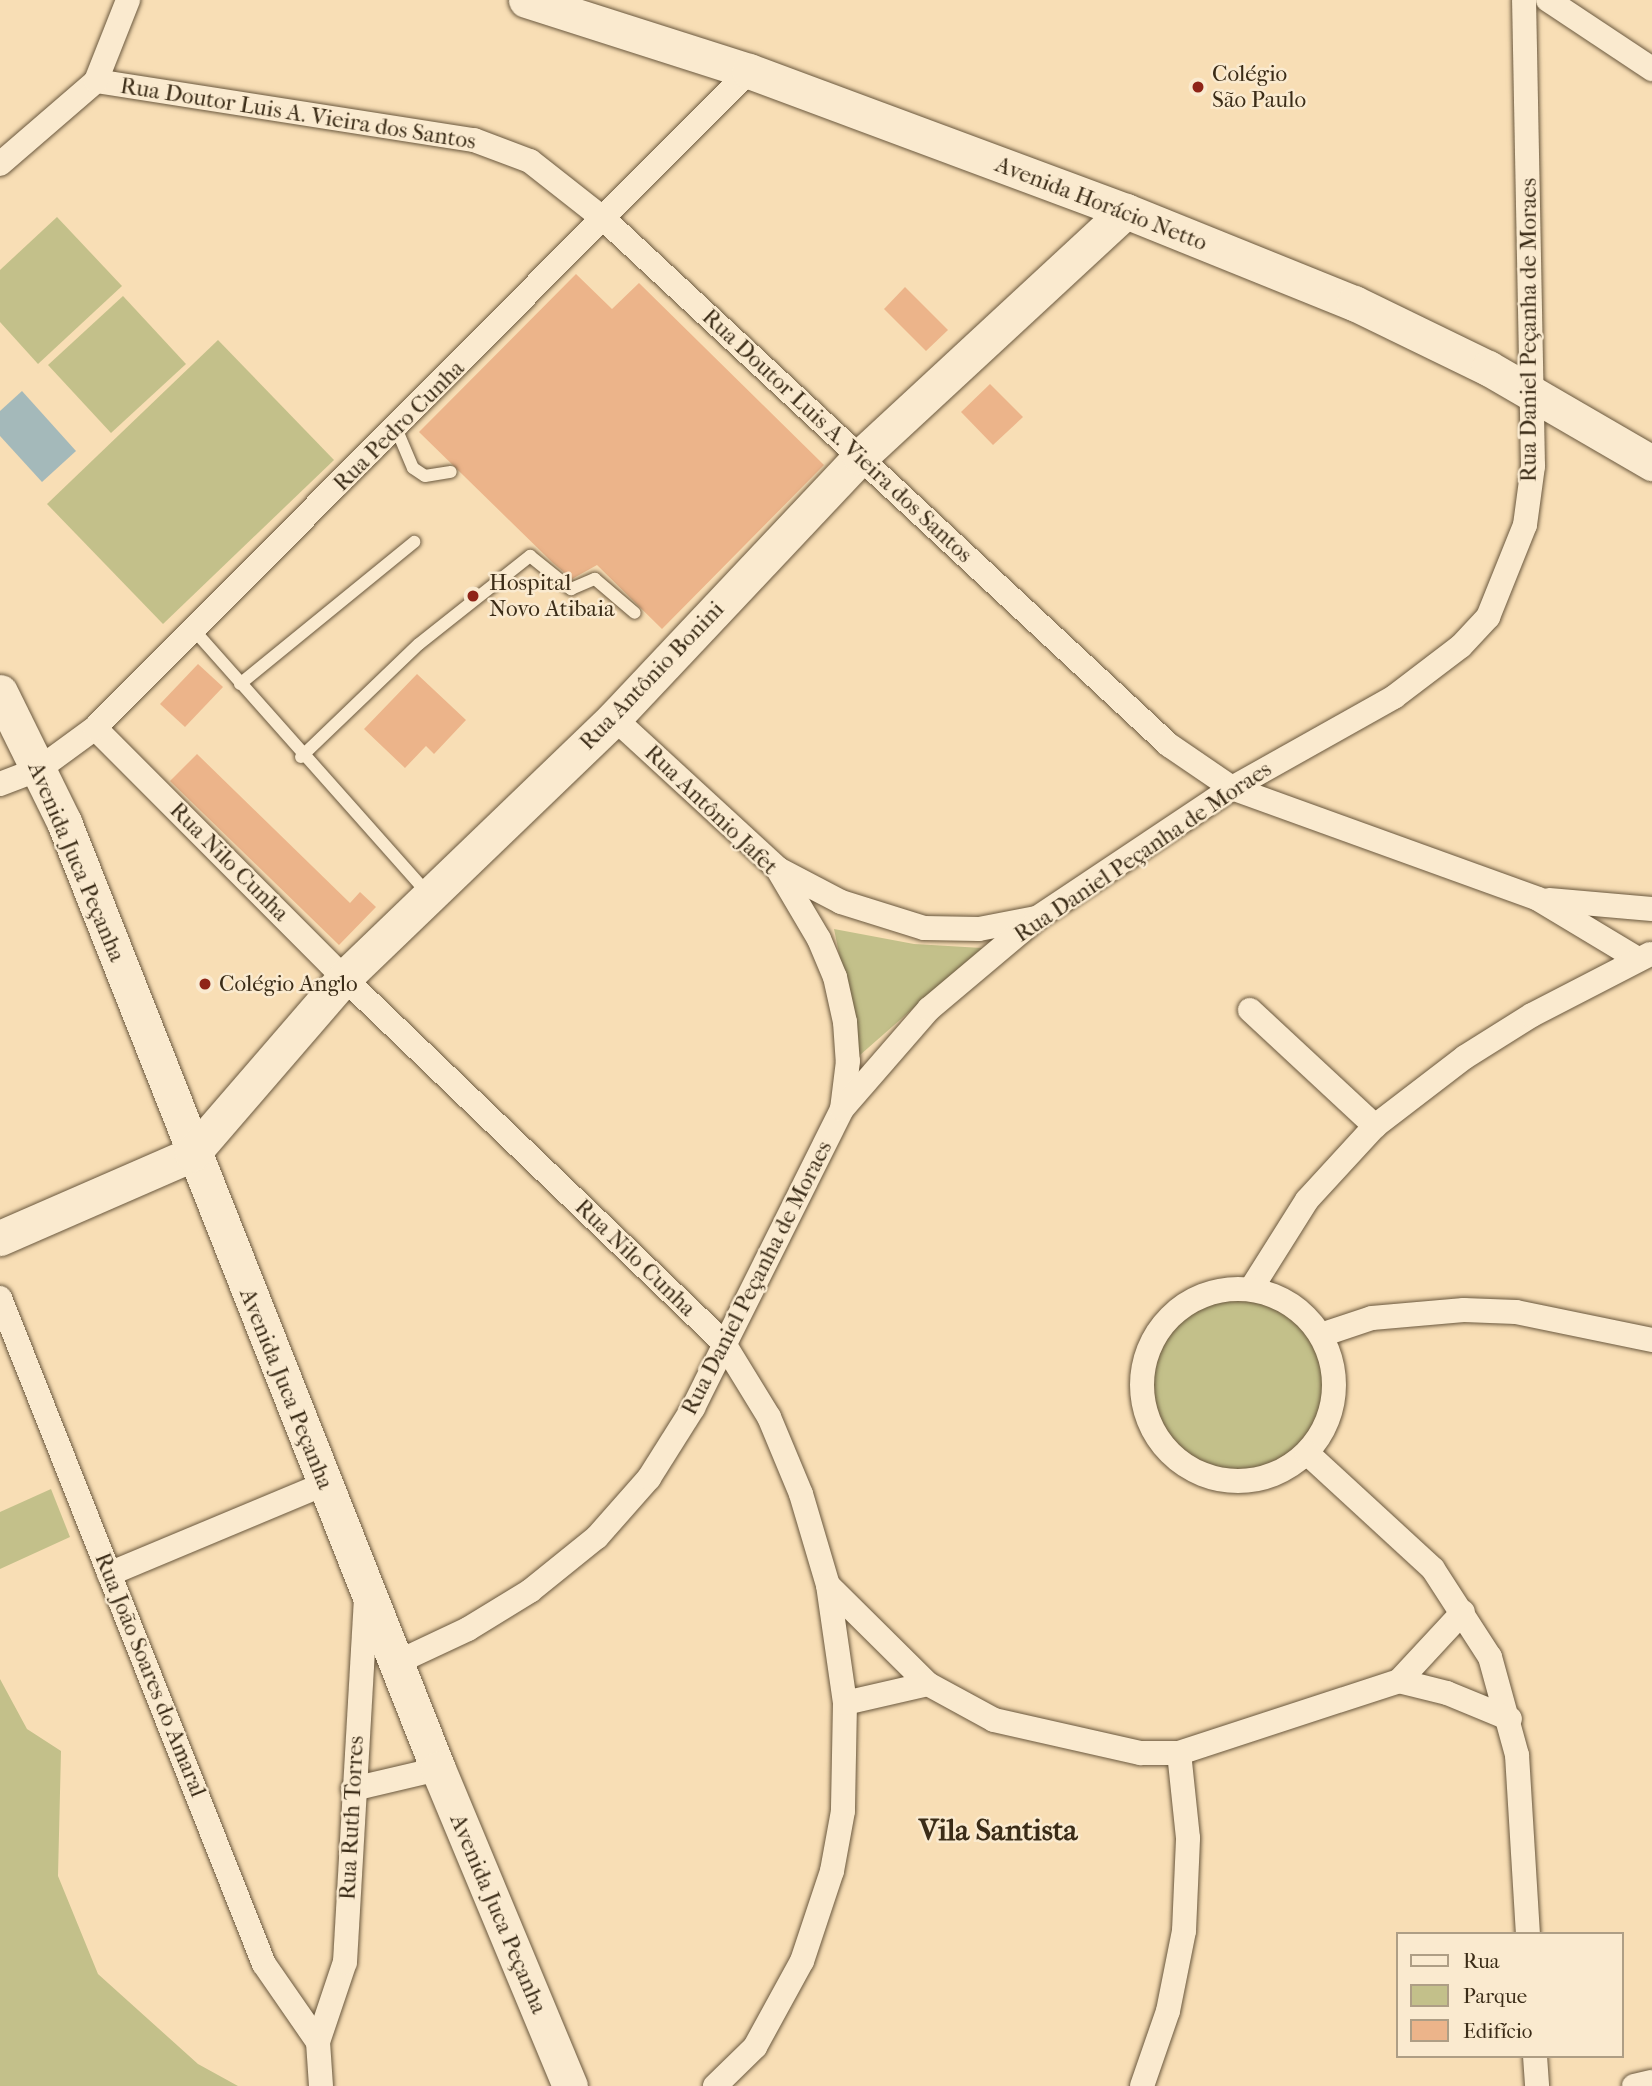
<!DOCTYPE html>
<meta charset="utf-8">
<style>
body{margin:0}
#map{position:relative;width:1652px;height:2086px;overflow:hidden;background:#f8deb5;font-family:"IM FELL French Canon",serif}
div>[style]{position:absolute}
[style*='--x']{left:calc(var(--x)*1px);top:calc(var(--y)*1px);width:calc(var(--w)*1px);rotate:calc(var(--a)*1deg)}
.green>*{inset:0;background:#c3c08a}
.round{border-radius:50%}
.water>*{inset:0;background:#a4b9ba}
.building>*{inset:0;background:#ecb48a}
.roads{filter:drop-shadow(0 0 2px #6a583e) drop-shadow(0 0 2px #6a583e)}
.lane>*{height:12px;margin:-6px;padding:0 6px;transform-origin:6px;border-radius:6px;background:#faeacf}
.street>*{height:24px;margin:-12px;padding:0 12px;transform-origin:12px;border-radius:12px;background:#faeacf}
.street>.ring{margin:-12px;padding:0;box-sizing:content-box;background:none;border:24px solid #faeacf;border-radius:50%}
.secondary>*{height:35px;margin:-17.5px;padding:0 17.5px;transform-origin:17.5px;border-radius:17.5px;background:#faeacf}
.dots>*{width:19px;height:19px;translate:-50% -50%;box-sizing:border-box;border:4px solid #faeacf;border-radius:50%}
span{translate:-50% -50%;white-space:nowrap;text-align:center;line-height:1.15;-webkit-text-stroke:5px #faeacf;paint-order:stroke}
.poi-label{font-size:23px;color:#3b2c17}
.left{translate:0 -50%;text-align:left}
.street-label{font-size:23px;color:#3b2c17}
.district-label{font-size:30px;color:#3b2c17;font-weight:700}
.legend{position:absolute;left:1396px;top:1932px;width:228px;height:126px;box-sizing:border-box;background:#faeacf;border:2px solid #ae9e85;margin:0;padding:9px 12px;list-style:none;font-size:21px;color:#3b2c17}
.legend li{display:flex;align-items:center;gap:14px;height:35px}
.legend b{width:35px;border:2px solid #ae9e85}
</style>
<div id="map">
<div class="green">
<div style="clip-path:polygon(57px 217px,122px 286px,38px 364px,0 322px,0 270px)"></div>
<div style="clip-path:polygon(123px 296px,186px 364px,111px 433px,48px 365px)"></div>
<div style="clip-path:polygon(218px 340px,334px 460px,163px 624px,47px 504px)"></div>
<div style="clip-path:polygon(834px 929px,914px 944px,982px 948px,860px 1055px)"></div>
<div class="round" style="left:1154px;top:1300px;width:170px;height:170px"></div>
<div style="clip-path:polygon(51px 1489px,70px 1537px,0 1569px,0 1512px)"></div>
<div style="clip-path:polygon(0 1679px,27px 1729px,61px 1751px,58px 1876px,98px 1974px,198px 2064px,238px 2086px,0 2086px)"></div>
</div>
<div class="water">
<div style="clip-path:polygon(22px 391px,76px 451px,42px 482px,0 436px,0 411px)"></div>
</div>
<div class="building">
<div style="clip-path:polygon(576px 274px,612px 309px,639px 283px,824px 465px,662px 629px,597px 565px,572px 579px,553px 563px,419px 432px)"></div>
<div style="clip-path:polygon(905px 287px,948px 330px,926px 351px,884px 309px)"></div>
<div style="clip-path:polygon(990px 384px,1023px 417px,993px 445px,961px 412px)"></div>
<div style="clip-path:polygon(198px 664px,223px 687px,185px 727px,160px 704px)"></div>
<div style="clip-path:polygon(417px 674px,466px 720px,434px 754px,426px 746px,405px 768px,364px 729px)"></div>
<div style="clip-path:polygon(197px 754px,350px 903px,360px 892px,376px 907px,339px 945px,170px 781px)"></div>
</div>
<div class="roads">
<div class="lane">
<div style="--x:396;--y:428;--w:43;--a:67"></div>
<div style="--x:413;--y:468;--w:14;--a:34"></div>
<div style="--x:425;--y:476;--w:26;--a:-9"></div>
<div style="--x:193;--y:629;--w:353;--a:48.4"></div>
<div style="--x:240;--y:684;--w:225;--a:-39.2"></div>
<div style="--x:301;--y:757;--w:163;--a:-43.8"></div>
<div style="--x:419;--y:644;--w:142;--a:-38.4"></div>
<div style="--x:530;--y:556;--w:53;--a:38.8"></div>
<div style="--x:571;--y:589;--w:26;--a:-23"></div>
<div style="--x:595;--y:579;--w:52;--a:40.4"></div>
</div>
<div class="street">
<div style="--x:1548;--y:0;--w:125;--a:33.6"></div>
<div style="--x:96;--y:81;--w:383;--a:8.9"></div>
<div style="--x:474;--y:140;--w:60;--a:20.6"></div>
<div style="--x:530;--y:161;--w:95;--a:38.2"></div>
<div style="--x:605;--y:220;--w:771;--a:42.95"></div>
<div style="--x:1169;--y:745;--w:76;--a:34.3"></div>
<div style="--x:1232;--y:788;--w:326;--a:19.9"></div>
<div style="--x:1538;--y:899;--w:117;--a:31"></div>
<div style="--x:0;--y:164;--w:127;--a:-40.8"></div>
<div style="--x:96;--y:81;--w:87;--a:-68.4"></div>
<div style="--x:614;--y:718;--w:222;--a:42.6"></div>
<div style="--x:777;--y:868;--w:82;--a:59.4"></div>
<div style="--x:819;--y:939;--w:41;--a:67.2"></div>
<div style="--x:835;--y:977;--w:46;--a:77.5"></div>
<div style="--x:845;--y:1022;--w:39;--a:86"></div>
<div style="--x:848;--y:1061;--w:48;--a:97.1"></div>
<div style="--x:95;--y:728;--w:353;--a:45.1"></div>
<div style="--x:344;--y:978;--w:525;--a:43.84"></div>
<div style="--x:723;--y:1342;--w:88;--a:58.5"></div>
<div style="--x:769;--y:1417;--w:83;--a:67.4"></div>
<div style="--x:801;--y:1494;--w:95;--a:73.5"></div>
<div style="--x:828;--y:1585;--w:119;--a:81.8"></div>
<div style="--x:845;--y:1703;--w:108;--a:91.1"></div>
<div style="--x:843;--y:1811;--w:61;--a:100.4"></div>
<div style="--x:832;--y:1871;--w:95;--a:108.4"></div>
<div style="--x:802;--y:1961;--w:98;--a:118.7"></div>
<div style="--x:755;--y:2047;--w:56;--a:135.7"></div>
<div style="--x:0;--y:784;--w:42;--a:-21"></div>
<div style="--x:39;--y:769;--w:69;--a:-36.2"></div>
<div style="--x:95;--y:728;--w:927;--a:-45.13"></div>
<div style="--x:778;--y:869;--w:71;--a:27.6"></div>
<div style="--x:841;--y:902;--w:87;--a:17.4"></div>
<div style="--x:924;--y:928;--w:55;--a:1"></div>
<div style="--x:979;--y:929;--w:58;--a:-10.9"></div>
<div style="--x:1549;--y:900;--w:103;--a:5"></div>
<div style="--x:1250;--y:1010;--w:171;--a:42.9"></div>
<div style="--x:1251;--y:1289;--w:105;--a:-57.8"></div>
<div style="--x:1307;--y:1200;--w:100;--a:-47.4"></div>
<div style="--x:1375;--y:1126;--w:113;--a:-37.5"></div>
<div style="--x:1465;--y:1057;--w:79;--a:-32.1"></div>
<div style="--x:1532;--y:1015;--w:133;--a:-27.3"></div>
<div class="ring" style="left:1142px;top:1289px;width:168px;height:168px"></div>
<div style="--x:0;--y:1298;--w:716;--a:68.38"></div>
<div style="--x:264;--y:1964;--w:95;--a:55.3"></div>
<div style="--x:1321;--y:1335;--w:54;--a:-18.4"></div>
<div style="--x:1372;--y:1318;--w:92;--a:-5"></div>
<div style="--x:1464;--y:1310;--w:52;--a:2.2"></div>
<div style="--x:1516;--y:1312;--w:139;--a:11.6"></div>
<div style="--x:1307;--y:1453;--w:171;--a:42.6"></div>
<div style="--x:1433;--y:1569;--w:105;--a:57.1"></div>
<div style="--x:1490;--y:1657;--w:102;--a:74.6"></div>
<div style="--x:1517;--y:1755;--w:179;--a:86.5"></div>
<div style="--x:109;--y:1574;--w:233;--a:-22.7"></div>
<div style="--x:828;--y:1585;--w:141;--a:44.7"></div>
<div style="--x:928;--y:1684;--w:75;--a:28.6"></div>
<div style="--x:994;--y:1720;--w:151;--a:12.7"></div>
<div style="--x:1141;--y:1753;--w:38;--a:0"></div>
<div style="--x:1179;--y:1753;--w:231;--a:-18.1"></div>
<div style="--x:1399;--y:1681;--w:94;--a:-47.2"></div>
<div style="--x:400;--y:1661;--w:75;--a:-25.2"></div>
<div style="--x:468;--y:1629;--w:73;--a:-31.5"></div>
<div style="--x:530;--y:1591;--w:86;--a:-38.9"></div>
<div style="--x:597;--y:1537;--w:79;--a:-48.6"></div>
<div style="--x:649;--y:1478;--w:83;--a:-57.8"></div>
<div style="--x:693;--y:1408;--w:334;--a:-63.5"></div>
<div style="--x:842;--y:1109;--w:133;--a:-49"></div>
<div style="--x:929;--y:1009;--w:141;--a:-40.1"></div>
<div style="--x:1037;--y:918;--w:234;--a:-33.7"></div>
<div style="--x:1232;--y:788;--w:186;--a:-29.3"></div>
<div style="--x:1394;--y:697;--w:84;--a:-37.3"></div>
<div style="--x:1461;--y:646;--w:40;--a:-47"></div>
<div style="--x:1488;--y:617;--w:99;--a:-68.1"></div>
<div style="--x:1525;--y:525;--w:60;--a:-82.3"></div>
<div style="--x:1533;--y:466;--w:466;--a:-91.1"></div>
<div style="--x:1399;--y:1681;--w:49;--a:14"></div>
<div style="--x:1447;--y:1693;--w:68;--a:22.4"></div>
<div style="--x:845;--y:1703;--w:85;--a:-12.9"></div>
<div style="--x:353;--y:1789;--w:87;--a:-13.2"></div>
<div style="--x:1535;--y:2056;--w:30;--a:86"></div>
<div style="--x:321;--y:2086;--w:44;--a:-93.9"></div>
<div style="--x:318;--y:2042;--w:84;--a:-71.4"></div>
<div style="--x:345;--y:1962;--w:366;--a:-86.7"></div>
<div style="--x:1142;--y:2086;--w:79;--a:-70.9"></div>
<div style="--x:1168;--y:2011;--w:82;--a:-78.7"></div>
<div style="--x:1184;--y:1931;--w:93;--a:-87.5"></div>
<div style="--x:1188;--y:1838;--w:85;--a:-96"></div>
<div style="--x:1634;--y:2086;--w:18;--a:-13"></div>
</div>
<div class="secondary">
<div style="--x:526;--y:0;--w:234;--a:17.7"></div>
<div style="--x:749;--y:71;--w:402;--a:20.4"></div>
<div style="--x:1126;--y:211;--w:246;--a:22"></div>
<div style="--x:1354;--y:303;--w:149;--a:25.9"></div>
<div style="--x:1488;--y:368;--w:190;--a:30.1"></div>
<div style="--x:0;--y:692;--w:145;--a:63.8"></div>
<div style="--x:64;--y:822;--w:1018;--a:68.45"></div>
<div style="--x:438;--y:1769;--w:343;--a:67.4"></div>
<div style="--x:0;--y:1238;--w:210;--a:-23.6"></div>
<div style="--x:192;--y:1154;--w:233;--a:-49.2"></div>
<div style="--x:344;--y:978;--w:375;--a:-43.9"></div>
<div style="--x:614;--y:718;--w:359;--a:-46.7"></div>
<div style="--x:860;--y:457;--w:362;--a:-42.8"></div>
</div>
</div>
<div class="dots">
<div style="left:1198px;top:87px;background:#8f2418"></div>
<div style="left:473px;top:596px;background:#8f2418"></div>
<div style="left:205px;top:984px;background:#8f2418"></div>
</div>
<div class="poi-label">
<span class="left" style="left:1212px;top:87px">Colégio<br>São Paulo</span>
<span class="left" style="left:489px;top:596px">Hospital<br>Novo Atibaia</span>
<span class="left" style="left:219px;top:984px">Colégio Anglo</span>
</div>
<div class="street-label">
<span style="left:298px;top:114px;rotate:9deg">Rua Doutor Luis A. Vieira dos Santos</span>
<span style="left:1101px;top:204px;rotate:21deg">Avenida Horácio Netto</span>
<span style="left:1529px;top:330px;rotate:-90deg">Rua Daniel Peçanha de Moraes</span>
<span style="left:399px;top:426px;rotate:-45deg">Rua Pedro Cunha</span>
<span style="left:837px;top:436px;rotate:43deg">Rua Doutor Luis A. Vieira dos Santos</span>
<span style="left:652px;top:676px;rotate:-46deg">Rua Antônio Bonini</span>
<span style="left:711px;top:810px;rotate:44deg">Rua Antônio Jafet</span>
<span style="left:1143px;top:852px;rotate:-34deg">Rua Daniel Peçanha de Moraes</span>
<span style="left:76px;top:862px;rotate:67deg">Avenida Juca Peçanha</span>
<span style="left:229px;top:862px;rotate:45deg">Rua Nilo Cunha</span>
<span style="left:635px;top:1258px;rotate:44deg">Rua Nilo Cunha</span>
<span style="left:757px;top:1278px;rotate:-63deg">Rua Daniel Peçanha de Moraes</span>
<span style="left:286px;top:1389px;rotate:68deg">Avenida Juca Peçanha</span>
<span style="left:150px;top:1675px;rotate:68deg">Rua João Soares do Amaral</span>
<span style="left:352px;top:1818px;rotate:-87deg">Rua Ruth Torres</span>
<span style="left:498px;top:1914px;rotate:67deg">Avenida Juca Peçanha</span>
</div>
<div class="district-label">
<span style="left:998px;top:1831px">Vila Santista</span>
</div>
<ul class="legend">
<li><b style="height:9px;background:#faeacf"></b>Rua</li>
<li><b style="height:19px;background:#c3c08a"></b>Parque</li>
<li><b style="height:19px;background:#ecb48a"></b>Edifício</li>
</ul>
</div>
